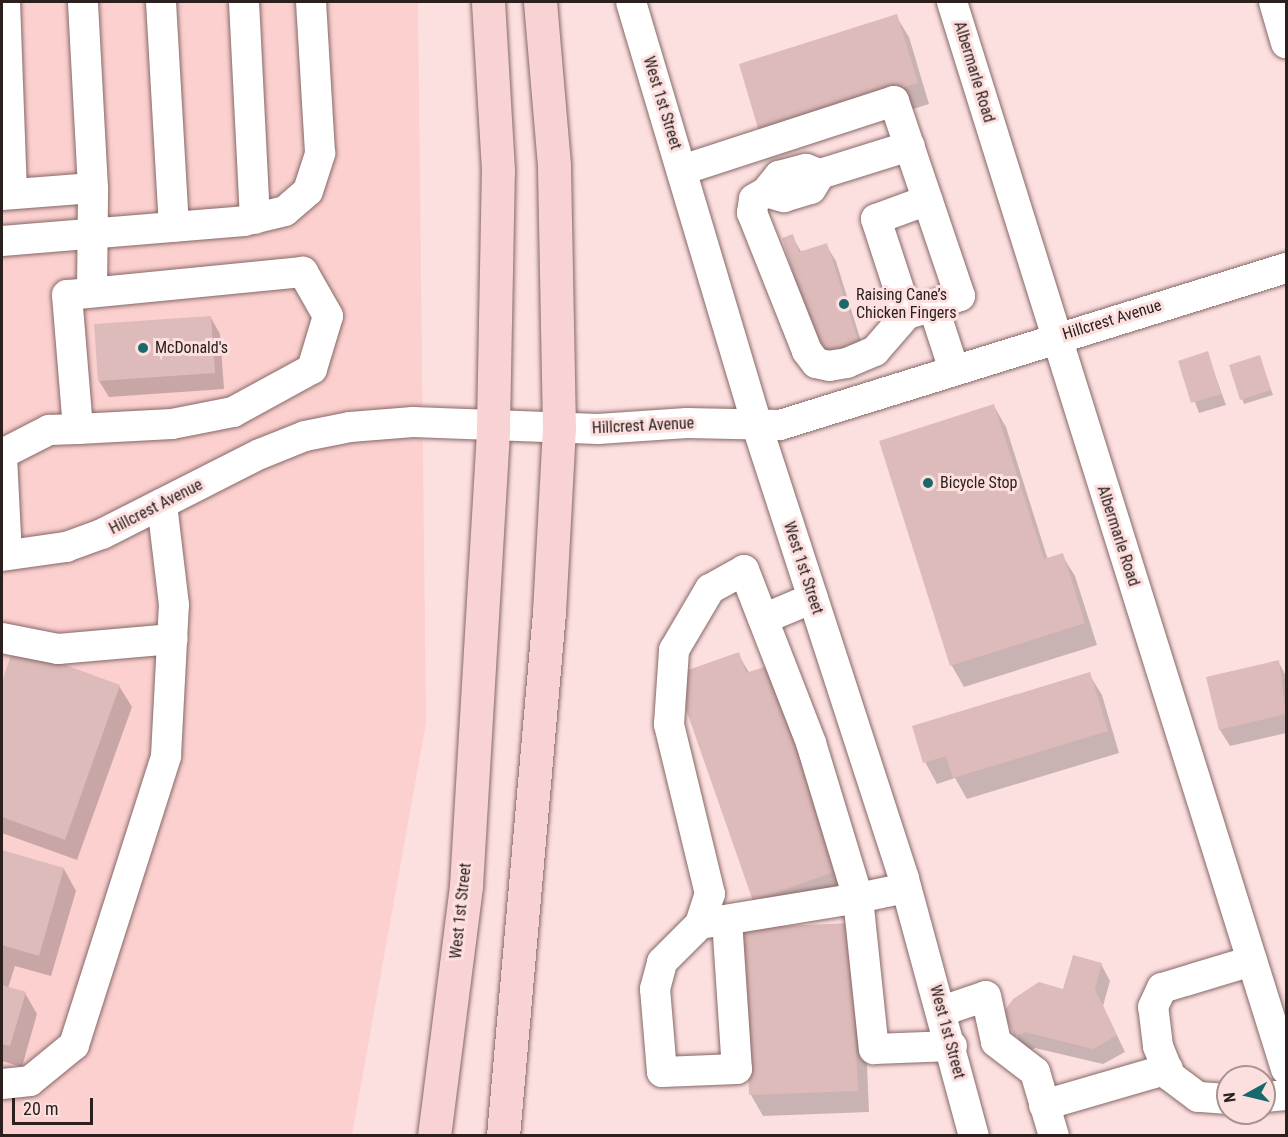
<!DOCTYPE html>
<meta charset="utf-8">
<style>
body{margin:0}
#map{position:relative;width:1288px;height:1137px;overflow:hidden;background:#fce0df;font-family:"Roboto Condensed",sans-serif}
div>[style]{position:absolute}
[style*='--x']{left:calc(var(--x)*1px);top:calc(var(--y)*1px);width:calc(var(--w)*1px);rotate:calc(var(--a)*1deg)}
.built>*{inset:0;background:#fbd0cf}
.shadow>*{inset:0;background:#0003}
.building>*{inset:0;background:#ddbbba}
.roads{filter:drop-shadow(0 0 2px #866867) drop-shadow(0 0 2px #866867)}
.minor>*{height:30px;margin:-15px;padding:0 15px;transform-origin:15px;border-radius:15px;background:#fff}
.major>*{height:33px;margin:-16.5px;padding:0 16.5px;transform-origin:16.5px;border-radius:16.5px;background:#f9d3d3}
.dots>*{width:16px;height:16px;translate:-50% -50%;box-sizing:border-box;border:3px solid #fce0df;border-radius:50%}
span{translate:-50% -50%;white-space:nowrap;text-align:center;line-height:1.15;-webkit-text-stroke:6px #fce0df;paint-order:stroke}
.street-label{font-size:16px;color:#2c201f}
.poi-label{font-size:16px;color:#2c201f}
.left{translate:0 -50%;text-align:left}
.frame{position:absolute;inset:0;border:3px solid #2c201f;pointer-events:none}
.north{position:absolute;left:1216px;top:1065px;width:60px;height:60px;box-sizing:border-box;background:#fce0df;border:2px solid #a99392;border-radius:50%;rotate:262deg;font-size:16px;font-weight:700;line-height:24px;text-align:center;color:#2c201f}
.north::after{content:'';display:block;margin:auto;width:21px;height:27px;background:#1b686c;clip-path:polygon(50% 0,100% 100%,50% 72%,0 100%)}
.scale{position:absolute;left:12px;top:1098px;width:81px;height:27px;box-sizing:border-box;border:3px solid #2c201f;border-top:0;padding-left:8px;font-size:18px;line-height:21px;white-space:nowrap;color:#2c201f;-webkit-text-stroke:4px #fce0df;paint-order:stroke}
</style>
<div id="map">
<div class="built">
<div style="clip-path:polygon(2px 2px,418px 2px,426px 723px,352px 1135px,2px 1136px)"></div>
</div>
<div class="shadow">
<div style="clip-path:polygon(896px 16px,909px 37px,929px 104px,773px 153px)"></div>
<div style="clip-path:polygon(792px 236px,802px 253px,826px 245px,836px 261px,870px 370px,851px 376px,831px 373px)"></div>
<div style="clip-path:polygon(211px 318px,220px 334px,224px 389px,109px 397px,99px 381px)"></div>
<div style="clip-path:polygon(1207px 353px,1226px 405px,1199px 413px,1180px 362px)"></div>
<div style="clip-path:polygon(1259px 357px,1273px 395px,1244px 404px,1231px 366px)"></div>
<div style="clip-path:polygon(994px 406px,1006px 427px,1048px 560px,1062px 555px,1075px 576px,1097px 645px,964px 687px,952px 666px,881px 442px)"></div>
<div style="clip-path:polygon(15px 648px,119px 686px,132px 707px,77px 860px,2px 833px,2px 686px)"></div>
<div style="clip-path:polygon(738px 654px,750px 674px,779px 689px,850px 892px,755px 900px)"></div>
<div style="clip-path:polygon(1278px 661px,1286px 676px,1286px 733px,1230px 746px,1220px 730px,1208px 678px)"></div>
<div style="clip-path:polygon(1089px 674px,1102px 695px,1119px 753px,967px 799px,955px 778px,937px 784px,925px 762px)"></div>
<div style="clip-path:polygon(2px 851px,64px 869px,76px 891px,51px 976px,15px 966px,8px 988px,25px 993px,37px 1014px,22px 1067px,2px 1061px)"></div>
<div style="clip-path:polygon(862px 946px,869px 1112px,763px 1116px,751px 1095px)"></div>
<div style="clip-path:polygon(1101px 964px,1110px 981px,1103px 1006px,1125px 1052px,1103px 1064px,1035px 1048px,1026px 1053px,1005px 1013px,1064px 991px)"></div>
</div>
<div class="building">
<div style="clip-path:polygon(897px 14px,918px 83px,759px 132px,739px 64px)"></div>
<div style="clip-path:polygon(793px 234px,799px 252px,827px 243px,862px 354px,820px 358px,782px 238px)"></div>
<div style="clip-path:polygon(211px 316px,215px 373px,98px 381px,94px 324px)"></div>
<div style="clip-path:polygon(1208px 351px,1221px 394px,1191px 403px,1178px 361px)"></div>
<div style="clip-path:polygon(1260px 355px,1271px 390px,1240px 400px,1229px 365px)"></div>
<div style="clip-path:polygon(994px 404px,1044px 559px,1063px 553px,1085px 623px,950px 666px,879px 441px)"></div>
<div style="clip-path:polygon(14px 646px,120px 685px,65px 840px,2px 817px,2px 682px)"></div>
<div style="clip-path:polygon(739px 652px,746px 673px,767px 666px,839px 870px,753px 901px,674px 675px)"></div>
<div style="clip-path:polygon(1279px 660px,1286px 714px,1219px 730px,1206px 677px)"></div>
<div style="clip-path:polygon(1090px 672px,1108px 731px,953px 778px,946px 756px,923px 763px,912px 726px)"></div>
<div style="clip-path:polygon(2px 850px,64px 868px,39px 956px,2px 945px)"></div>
<div style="clip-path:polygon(850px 923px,858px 1091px,749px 1095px,742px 928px)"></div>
<div style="clip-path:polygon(1073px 955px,1102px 963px,1095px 989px,1117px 1035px,1093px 1049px,1025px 1032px,1015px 1037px,1003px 1013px,1013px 999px,1039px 982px,1063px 989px)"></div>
<div style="clip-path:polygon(2px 985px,26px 992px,10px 1046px,2px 1044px)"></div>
</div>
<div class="roads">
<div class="minor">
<div style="--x:5;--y:2;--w:192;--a:87.9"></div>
<div style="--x:161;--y:2;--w:225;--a:86.7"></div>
<div style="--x:244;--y:2;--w:217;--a:87.1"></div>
<div style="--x:631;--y:2;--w:442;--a:73.4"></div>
<div style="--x:757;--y:426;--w:476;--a:72"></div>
<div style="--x:904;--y:879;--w:266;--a:74.8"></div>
<div style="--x:952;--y:2;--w:1118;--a:72.62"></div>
<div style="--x:1274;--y:2;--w:43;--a:73.7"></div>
<div style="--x:682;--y:170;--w:223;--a:-18"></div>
<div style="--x:894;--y:101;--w:206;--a:71.3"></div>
<div style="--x:960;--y:296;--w:29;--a:160"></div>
<div style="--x:933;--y:306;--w:67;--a:71.8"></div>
<div style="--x:766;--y:192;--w:19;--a:16"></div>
<div style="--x:784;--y:197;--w:28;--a:-17"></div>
<div style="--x:811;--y:189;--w:17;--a:-59"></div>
<div style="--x:2;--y:195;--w:91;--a:-4.4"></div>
<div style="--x:93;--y:188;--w:186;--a:-93.1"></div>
<div style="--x:2;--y:241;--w:243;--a:-4.7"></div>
<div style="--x:244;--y:221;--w:42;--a:-13.7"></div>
<div style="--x:285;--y:211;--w:30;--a:-41"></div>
<div style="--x:308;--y:191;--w:40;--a:-72"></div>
<div style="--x:320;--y:153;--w:151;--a:-93.4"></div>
<div style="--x:92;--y:292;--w:104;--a:-89.4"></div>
<div style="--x:924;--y:309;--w:18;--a:164"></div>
<div style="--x:907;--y:314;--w:100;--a:-108.1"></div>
<div style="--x:876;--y:219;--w:55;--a:-20.1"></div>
<div style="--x:907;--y:314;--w:49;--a:130.9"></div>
<div style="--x:875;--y:351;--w:30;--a:157"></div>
<div style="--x:847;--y:363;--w:18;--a:171"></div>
<div style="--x:829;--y:366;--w:13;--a:-167"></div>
<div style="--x:816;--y:363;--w:15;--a:-127"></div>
<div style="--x:807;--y:351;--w:149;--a:-111.7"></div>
<div style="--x:752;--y:213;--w:14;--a:-82"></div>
<div style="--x:754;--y:199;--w:14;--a:-30"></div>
<div style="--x:766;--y:192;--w:21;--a:-51"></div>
<div style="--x:779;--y:176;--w:28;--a:-15"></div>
<div style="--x:806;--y:169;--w:15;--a:20"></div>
<div style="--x:820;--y:174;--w:94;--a:-17.3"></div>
<div style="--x:2;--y:454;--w:53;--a:-27.1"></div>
<div style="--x:49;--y:430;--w:29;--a:-2"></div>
<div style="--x:78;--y:429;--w:94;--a:-3"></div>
<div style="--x:172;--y:424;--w:62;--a:-11.1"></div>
<div style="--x:233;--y:412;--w:90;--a:-28.6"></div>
<div style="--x:312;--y:369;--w:55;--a:-73.2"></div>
<div style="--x:328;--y:316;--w:51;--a:-119.6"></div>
<div style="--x:303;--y:272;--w:237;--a:174.4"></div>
<div style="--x:67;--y:295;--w:134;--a:85.3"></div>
<div style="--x:2;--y:457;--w:98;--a:87.1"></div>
<div style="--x:2;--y:556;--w:65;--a:-8"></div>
<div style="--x:66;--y:547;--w:38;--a:-20"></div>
<div style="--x:102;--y:534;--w:177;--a:-26.9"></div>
<div style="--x:260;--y:454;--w:48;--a:-21.8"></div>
<div style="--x:305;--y:436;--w:46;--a:-11.3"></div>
<div style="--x:350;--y:427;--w:63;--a:-4.5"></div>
<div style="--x:413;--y:422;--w:185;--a:2.2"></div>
<div style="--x:598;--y:429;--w:89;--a:-3.9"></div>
<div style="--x:687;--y:423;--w:93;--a:1.2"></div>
<div style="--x:780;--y:425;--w:530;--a:-17.24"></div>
<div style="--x:763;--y:619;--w:54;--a:-22.8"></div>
<div style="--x:2;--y:638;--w:57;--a:11.1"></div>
<div style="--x:58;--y:649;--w:115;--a:-5"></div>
<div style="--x:727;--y:920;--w:149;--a:86.2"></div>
<div style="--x:737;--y:1069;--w:75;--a:177.7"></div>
<div style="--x:662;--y:1072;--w:83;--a:-94.8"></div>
<div style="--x:655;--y:989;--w:28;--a:-75"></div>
<div style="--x:662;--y:962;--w:54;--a:-45"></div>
<div style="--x:700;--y:924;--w:160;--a:-9.3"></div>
<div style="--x:858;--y:898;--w:152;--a:84"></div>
<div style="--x:874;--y:1049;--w:78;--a:-2.2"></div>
<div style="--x:700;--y:924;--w:32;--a:-72"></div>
<div style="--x:710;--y:894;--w:175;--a:-103.6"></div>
<div style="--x:669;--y:724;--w:74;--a:-86.1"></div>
<div style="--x:674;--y:650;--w:71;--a:-59.5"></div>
<div style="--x:710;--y:589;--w:39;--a:-29"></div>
<div style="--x:744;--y:570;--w:186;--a:68.8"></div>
<div style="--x:811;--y:743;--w:162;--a:73.1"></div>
<div style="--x:858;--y:898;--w:49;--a:-11.8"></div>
<div style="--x:942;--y:1011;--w:46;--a:-18.8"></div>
<div style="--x:986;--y:996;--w:47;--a:77.7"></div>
<div style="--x:996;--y:1042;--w:49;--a:37.6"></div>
<div style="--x:1035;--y:1072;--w:67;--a:73.5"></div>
<div style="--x:2;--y:1084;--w:28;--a:-6"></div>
<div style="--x:30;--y:1081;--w:57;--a:-39.3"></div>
<div style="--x:74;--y:1045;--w:303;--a:-72.3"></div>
<div style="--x:166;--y:756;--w:151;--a:-87"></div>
<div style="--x:174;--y:605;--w:102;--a:-96.8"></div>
<div style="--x:1264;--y:1097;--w:22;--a:-5"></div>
<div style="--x:1228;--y:1099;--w:30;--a:-176"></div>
<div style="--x:1198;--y:1097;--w:35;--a:-143"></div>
<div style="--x:1170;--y:1076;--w:32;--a:-112"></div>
<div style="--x:1158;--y:1046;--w:39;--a:-97"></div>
<div style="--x:1153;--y:1007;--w:21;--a:-65"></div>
<div style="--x:1162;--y:988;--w:94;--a:-16.7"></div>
<div style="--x:1044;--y:1105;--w:129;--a:-16.2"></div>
</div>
<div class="major">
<div style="--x:434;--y:1136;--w:252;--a:-82.7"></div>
<div style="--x:466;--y:886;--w:461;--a:-86.6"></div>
<div style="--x:493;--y:426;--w:256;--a:-88.9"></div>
<div style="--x:498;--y:170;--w:168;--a:-93.4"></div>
<div style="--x:503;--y:1136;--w:526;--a:-84.98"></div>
<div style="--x:549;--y:612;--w:183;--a:-86.9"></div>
<div style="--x:559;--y:429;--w:264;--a:-91.1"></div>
<div style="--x:554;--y:165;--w:164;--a:-94.9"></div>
</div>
</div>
<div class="dots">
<div style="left:844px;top:304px;background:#1b686c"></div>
<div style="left:143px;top:348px;background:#1b686c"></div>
<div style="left:928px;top:483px;background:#1b686c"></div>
</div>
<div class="street-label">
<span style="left:974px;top:72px;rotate:73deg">Albermarle Road</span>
<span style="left:662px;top:103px;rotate:73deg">West 1st Street</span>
<span style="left:1112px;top:320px;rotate:-17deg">Hillcrest Avenue</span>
<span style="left:643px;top:426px;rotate:-3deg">Hillcrest Avenue</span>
<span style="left:156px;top:507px;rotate:-27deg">Hillcrest Avenue</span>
<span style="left:1118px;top:536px;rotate:72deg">Albermarle Road</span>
<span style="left:803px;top:568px;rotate:72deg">West 1st Street</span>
<span style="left:461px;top:911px;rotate:-84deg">West 1st Street</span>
<span style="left:947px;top:1032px;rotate:75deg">West 1st Street</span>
</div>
<div class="poi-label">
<span class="left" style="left:856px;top:304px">Raising Cane’s<br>Chicken Fingers</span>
<span class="left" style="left:155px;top:348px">McDonald's</span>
<span class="left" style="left:940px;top:483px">Bicycle Stop</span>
</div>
<div class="frame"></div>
<div class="north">N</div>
<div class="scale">20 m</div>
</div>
